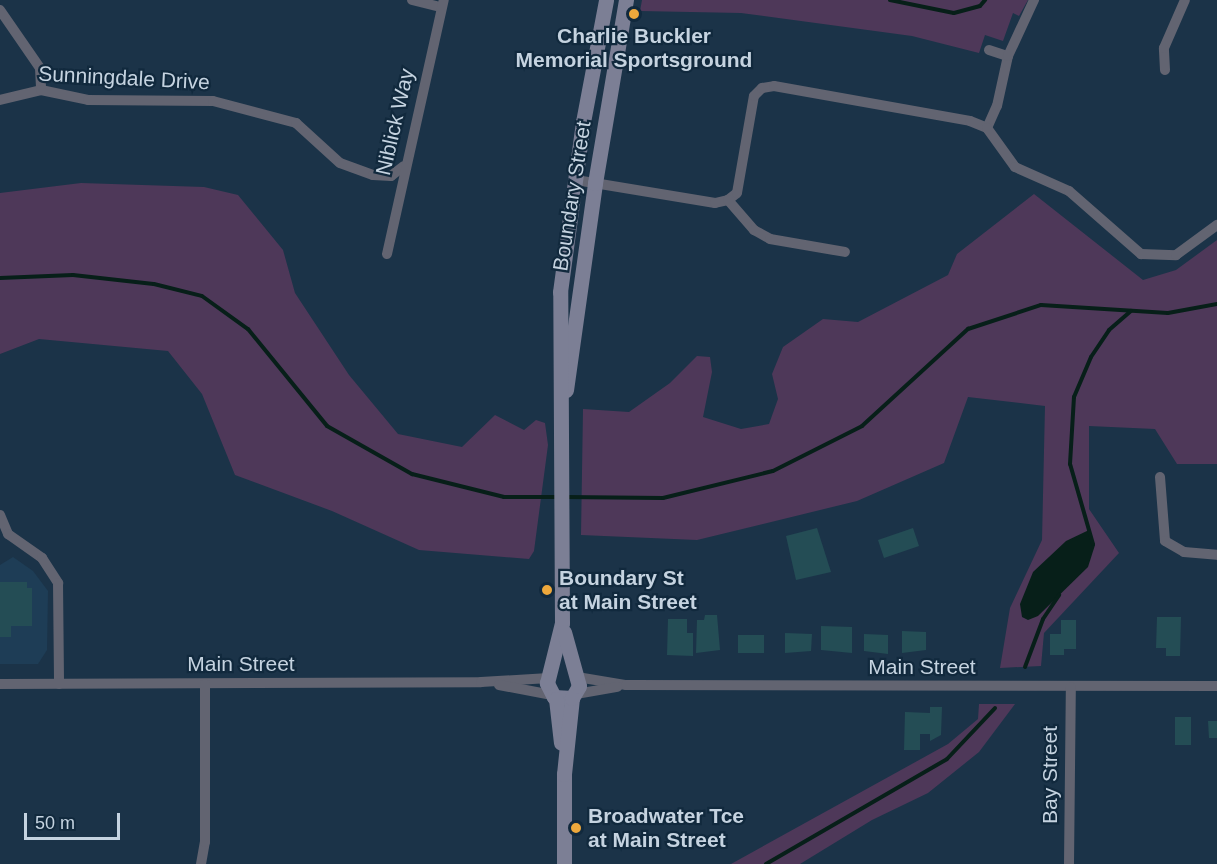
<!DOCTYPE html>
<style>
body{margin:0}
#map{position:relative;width:1217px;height:864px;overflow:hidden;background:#1b3348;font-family:Helvetica,sans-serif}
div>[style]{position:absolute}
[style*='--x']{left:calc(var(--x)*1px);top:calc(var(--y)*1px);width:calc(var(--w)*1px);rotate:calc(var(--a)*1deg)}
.built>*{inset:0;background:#1e3d56}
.green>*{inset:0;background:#4e3859}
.water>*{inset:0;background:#071f19}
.stream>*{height:4px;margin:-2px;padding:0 2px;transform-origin:2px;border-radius:2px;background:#071f19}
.building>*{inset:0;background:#244d55}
.street>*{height:10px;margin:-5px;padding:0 5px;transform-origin:5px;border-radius:5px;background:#626471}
.secondary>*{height:15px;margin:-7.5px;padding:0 7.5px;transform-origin:7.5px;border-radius:7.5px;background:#7c7f95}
.dots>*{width:16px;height:16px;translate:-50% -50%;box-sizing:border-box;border:3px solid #11293d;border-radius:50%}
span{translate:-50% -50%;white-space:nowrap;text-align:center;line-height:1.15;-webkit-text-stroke:4.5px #11293d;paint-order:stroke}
.poi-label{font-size:21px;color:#c5d3e0;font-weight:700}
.left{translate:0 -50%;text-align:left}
.street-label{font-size:21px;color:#c5d3e0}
.scale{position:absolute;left:24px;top:813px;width:96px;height:27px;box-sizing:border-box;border:3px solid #c5d3e0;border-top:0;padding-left:8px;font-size:18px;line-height:21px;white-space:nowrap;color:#c5d3e0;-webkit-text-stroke:4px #11293d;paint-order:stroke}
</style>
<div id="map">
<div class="built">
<div style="clip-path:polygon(13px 557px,33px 571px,48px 591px,47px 650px,38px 664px,0 664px,0 565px)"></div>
</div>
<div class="green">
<div style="clip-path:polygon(642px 0,1028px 0,1019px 16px,1013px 13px,1003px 41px,985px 35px,979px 53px,912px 36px,741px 13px,640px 11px)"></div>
<div style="clip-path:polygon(81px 183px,204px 187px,238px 195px,283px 250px,295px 293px,349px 375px,398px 434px,462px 447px,495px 415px,524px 430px,536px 420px,545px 423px,548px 445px,534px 551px,529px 559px,419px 550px,332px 511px,235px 475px,202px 394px,168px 351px,39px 339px,0 354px,0 193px)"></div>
<div style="clip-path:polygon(1034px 194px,1143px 280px,1176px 270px,1217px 240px,1217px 464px,1177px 464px,1155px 429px,1089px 426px,1089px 509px,1119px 553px,1044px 633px,1041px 666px,1000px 668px,1010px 608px,1042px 540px,1045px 406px,968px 397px,944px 463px,857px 501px,697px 540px,581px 535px,583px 409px,629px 412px,670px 383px,697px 356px,710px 357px,712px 372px,703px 417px,741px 429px,769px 424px,778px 399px,772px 374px,783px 347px,823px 319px,858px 322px,948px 275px,957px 254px)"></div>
<div style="clip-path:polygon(979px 704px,1015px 704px,979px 752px,928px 793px,872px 820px,800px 864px,731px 864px,948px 744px,978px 719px)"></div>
</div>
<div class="water">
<div style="clip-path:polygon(1089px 530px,1095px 545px,1088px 567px,1038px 616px,1028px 620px,1022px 617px,1020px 604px,1033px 572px,1066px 541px)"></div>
</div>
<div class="stream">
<div style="--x:890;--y:0;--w:65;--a:11.5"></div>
<div style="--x:954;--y:13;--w:27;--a:-15"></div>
<div style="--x:980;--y:6;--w:8;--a:-50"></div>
<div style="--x:0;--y:278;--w:73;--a:-2.4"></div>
<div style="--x:73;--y:275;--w:81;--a:6.3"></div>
<div style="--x:154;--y:284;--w:49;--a:14"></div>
<div style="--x:202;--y:296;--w:57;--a:35.7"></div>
<div style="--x:248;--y:329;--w:125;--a:50.8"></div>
<div style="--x:327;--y:426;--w:98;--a:29.5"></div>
<div style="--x:412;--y:474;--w:95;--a:14"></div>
<div style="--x:504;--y:497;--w:54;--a:0"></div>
<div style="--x:565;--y:497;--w:98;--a:0.6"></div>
<div style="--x:663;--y:498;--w:113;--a:-13.8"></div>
<div style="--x:773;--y:471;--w:100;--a:-26.8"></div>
<div style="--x:862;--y:426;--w:144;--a:-42.5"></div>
<div style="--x:968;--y:329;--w:77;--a:-18.2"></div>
<div style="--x:1041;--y:305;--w:127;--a:3.6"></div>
<div style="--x:1168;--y:313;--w:50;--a:-10.4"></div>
<div style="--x:1093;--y:544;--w:83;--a:-106"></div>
<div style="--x:1070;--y:464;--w:67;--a:-86.6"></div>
<div style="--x:1074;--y:397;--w:43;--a:-67"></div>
<div style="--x:1091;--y:357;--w:32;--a:-56"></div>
<div style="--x:1109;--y:330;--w:29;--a:-41"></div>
<div style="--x:1025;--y:667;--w:51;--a:-69.4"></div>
<div style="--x:1043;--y:619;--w:29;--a:-56"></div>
<div style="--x:766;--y:864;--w:209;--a:-30.1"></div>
<div style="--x:947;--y:759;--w:70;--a:-46.7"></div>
</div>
<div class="building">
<div style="clip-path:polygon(817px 528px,831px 572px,796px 580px,786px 536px)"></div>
<div style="clip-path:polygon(913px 528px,919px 546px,884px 558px,878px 540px)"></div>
<div style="clip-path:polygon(0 582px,27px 582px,27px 588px,32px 588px,32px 626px,11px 626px,11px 637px,0 637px)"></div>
<div style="clip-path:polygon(705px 615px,717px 615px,720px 650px,696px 653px,697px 620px,704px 620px)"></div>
<div style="clip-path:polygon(1157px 617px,1181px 617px,1180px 656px,1166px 656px,1166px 648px,1156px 648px)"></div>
<div style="clip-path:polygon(668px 619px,687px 619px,687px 633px,693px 633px,693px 656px,667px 655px)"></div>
<div style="clip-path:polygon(1061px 620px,1076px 620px,1076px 649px,1064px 649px,1064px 655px,1050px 655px,1050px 634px,1061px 634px)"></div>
<div style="clip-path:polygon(821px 626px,852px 627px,852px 653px,821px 650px)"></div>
<div style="clip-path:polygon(902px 631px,926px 632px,926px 650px,902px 653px)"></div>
<div style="clip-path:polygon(785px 633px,812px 634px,811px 651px,785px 653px)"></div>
<div style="clip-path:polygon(864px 634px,888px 635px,888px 654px,864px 651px)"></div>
<div style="clip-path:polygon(738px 635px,764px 635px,764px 653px,738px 653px)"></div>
<div style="clip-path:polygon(930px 707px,942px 707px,941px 735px,930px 741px,930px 734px,920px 734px,920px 750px,904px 750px,905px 712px,930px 713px)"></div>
<div style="clip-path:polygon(1175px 717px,1191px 717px,1191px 745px,1175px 745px)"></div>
<div style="clip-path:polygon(1208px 721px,1217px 721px,1217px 738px,1209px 738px)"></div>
</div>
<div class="street">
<div style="--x:412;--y:0;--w:30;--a:14"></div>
<div style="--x:0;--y:10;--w:70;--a:55.4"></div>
<div style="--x:40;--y:68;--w:22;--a:87"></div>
<div style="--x:989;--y:50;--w:20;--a:18"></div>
<div style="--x:1165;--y:70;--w:22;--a:-93"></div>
<div style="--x:1164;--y:48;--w:52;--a:-66.4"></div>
<div style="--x:0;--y:100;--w:42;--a:-13.7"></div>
<div style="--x:41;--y:90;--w:48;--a:12"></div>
<div style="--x:88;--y:100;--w:125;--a:0.5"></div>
<div style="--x:213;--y:101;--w:86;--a:14.8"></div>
<div style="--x:296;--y:123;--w:59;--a:42.3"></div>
<div style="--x:340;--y:163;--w:35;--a:20"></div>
<div style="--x:373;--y:175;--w:18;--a:3"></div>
<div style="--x:391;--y:176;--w:16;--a:-38"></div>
<div style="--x:987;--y:128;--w:24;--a:-66"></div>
<div style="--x:997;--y:106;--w:51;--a:-77.6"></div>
<div style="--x:1008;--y:56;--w:62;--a:-65.1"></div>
<div style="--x:576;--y:180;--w:141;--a:9.4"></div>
<div style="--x:715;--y:203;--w:13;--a:-13"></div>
<div style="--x:728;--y:200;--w:11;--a:-38"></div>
<div style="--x:737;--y:193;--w:98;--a:-80.1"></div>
<div style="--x:754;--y:96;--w:11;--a:-45"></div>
<div style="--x:762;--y:88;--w:12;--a:-9"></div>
<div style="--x:774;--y:86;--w:199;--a:10.1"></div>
<div style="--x:970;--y:121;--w:18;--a:22"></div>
<div style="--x:987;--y:128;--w:48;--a:54.3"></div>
<div style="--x:1015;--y:167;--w:59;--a:24"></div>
<div style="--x:1069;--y:191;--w:96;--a:41.2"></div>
<div style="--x:1141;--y:254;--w:35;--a:2"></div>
<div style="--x:1176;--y:255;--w:51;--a:-36.2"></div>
<div style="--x:728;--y:200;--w:40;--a:49"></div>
<div style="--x:754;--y:230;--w:18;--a:29"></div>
<div style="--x:770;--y:239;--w:76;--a:9.8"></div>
<div style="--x:387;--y:254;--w:260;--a:-77.4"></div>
<div style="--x:1160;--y:477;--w:64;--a:85.5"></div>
<div style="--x:1165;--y:541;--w:22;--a:30"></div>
<div style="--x:1184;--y:552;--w:33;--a:5"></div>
<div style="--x:0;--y:515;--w:21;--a:67"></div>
<div style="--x:8;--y:534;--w:42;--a:35.2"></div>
<div style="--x:42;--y:558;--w:30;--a:57"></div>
<div style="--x:58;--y:583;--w:101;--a:89.4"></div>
<div style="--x:577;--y:677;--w:50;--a:9.3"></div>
<div style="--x:626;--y:685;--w:591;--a:0.1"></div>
<div style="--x:0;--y:684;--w:481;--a:-0.2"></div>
<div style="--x:481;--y:682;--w:68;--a:-3.4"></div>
<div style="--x:499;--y:685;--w:54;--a:10.7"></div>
<div style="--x:576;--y:694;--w:42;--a:-9.7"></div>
<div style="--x:201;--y:864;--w:22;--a:-80"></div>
<div style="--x:205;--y:842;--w:158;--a:-90"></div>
<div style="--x:1069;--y:864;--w:177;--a:-89.4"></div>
</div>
<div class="secondary">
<div style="--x:566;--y:390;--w:209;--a:-82"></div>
<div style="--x:595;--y:183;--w:186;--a:-80.4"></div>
<div style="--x:572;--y:698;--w:18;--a:-177"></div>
<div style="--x:554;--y:697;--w:16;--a:-117"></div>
<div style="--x:547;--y:683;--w:62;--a:-76"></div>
<div style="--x:562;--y:623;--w:331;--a:-90.3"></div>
<div style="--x:560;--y:292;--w:172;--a:-82.3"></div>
<div style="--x:583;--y:122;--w:124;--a:-79.3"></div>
<div style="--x:556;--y:699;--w:44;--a:83.5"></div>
<div style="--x:564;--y:864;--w:90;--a:-90"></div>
<div style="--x:564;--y:774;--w:76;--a:-84"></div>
<div style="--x:572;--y:698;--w:14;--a:-60"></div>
<div style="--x:579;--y:686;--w:56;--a:-105.5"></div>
</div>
<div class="dots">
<div style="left:634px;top:14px;background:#eda83c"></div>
<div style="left:547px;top:590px;background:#eda83c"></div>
<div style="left:576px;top:828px;background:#eda83c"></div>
</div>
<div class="poi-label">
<span style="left:634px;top:48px">Charlie Buckler<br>Memorial Sportsground</span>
<span class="left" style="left:559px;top:590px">Boundary St<br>at Main Street</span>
<span class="left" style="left:588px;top:828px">Broadwater Tce<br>at Main Street</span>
</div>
<div class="street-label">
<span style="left:124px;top:78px;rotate:3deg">Sunningdale Drive</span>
<span style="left:395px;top:122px;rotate:-77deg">Niblick Way</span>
<span style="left:572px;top:196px;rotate:-81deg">Boundary Street</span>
<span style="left:241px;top:664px">Main Street</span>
<span style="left:922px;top:667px">Main Street</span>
<span style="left:1050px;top:775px;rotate:-90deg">Bay Street</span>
</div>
<div class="scale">50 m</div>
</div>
